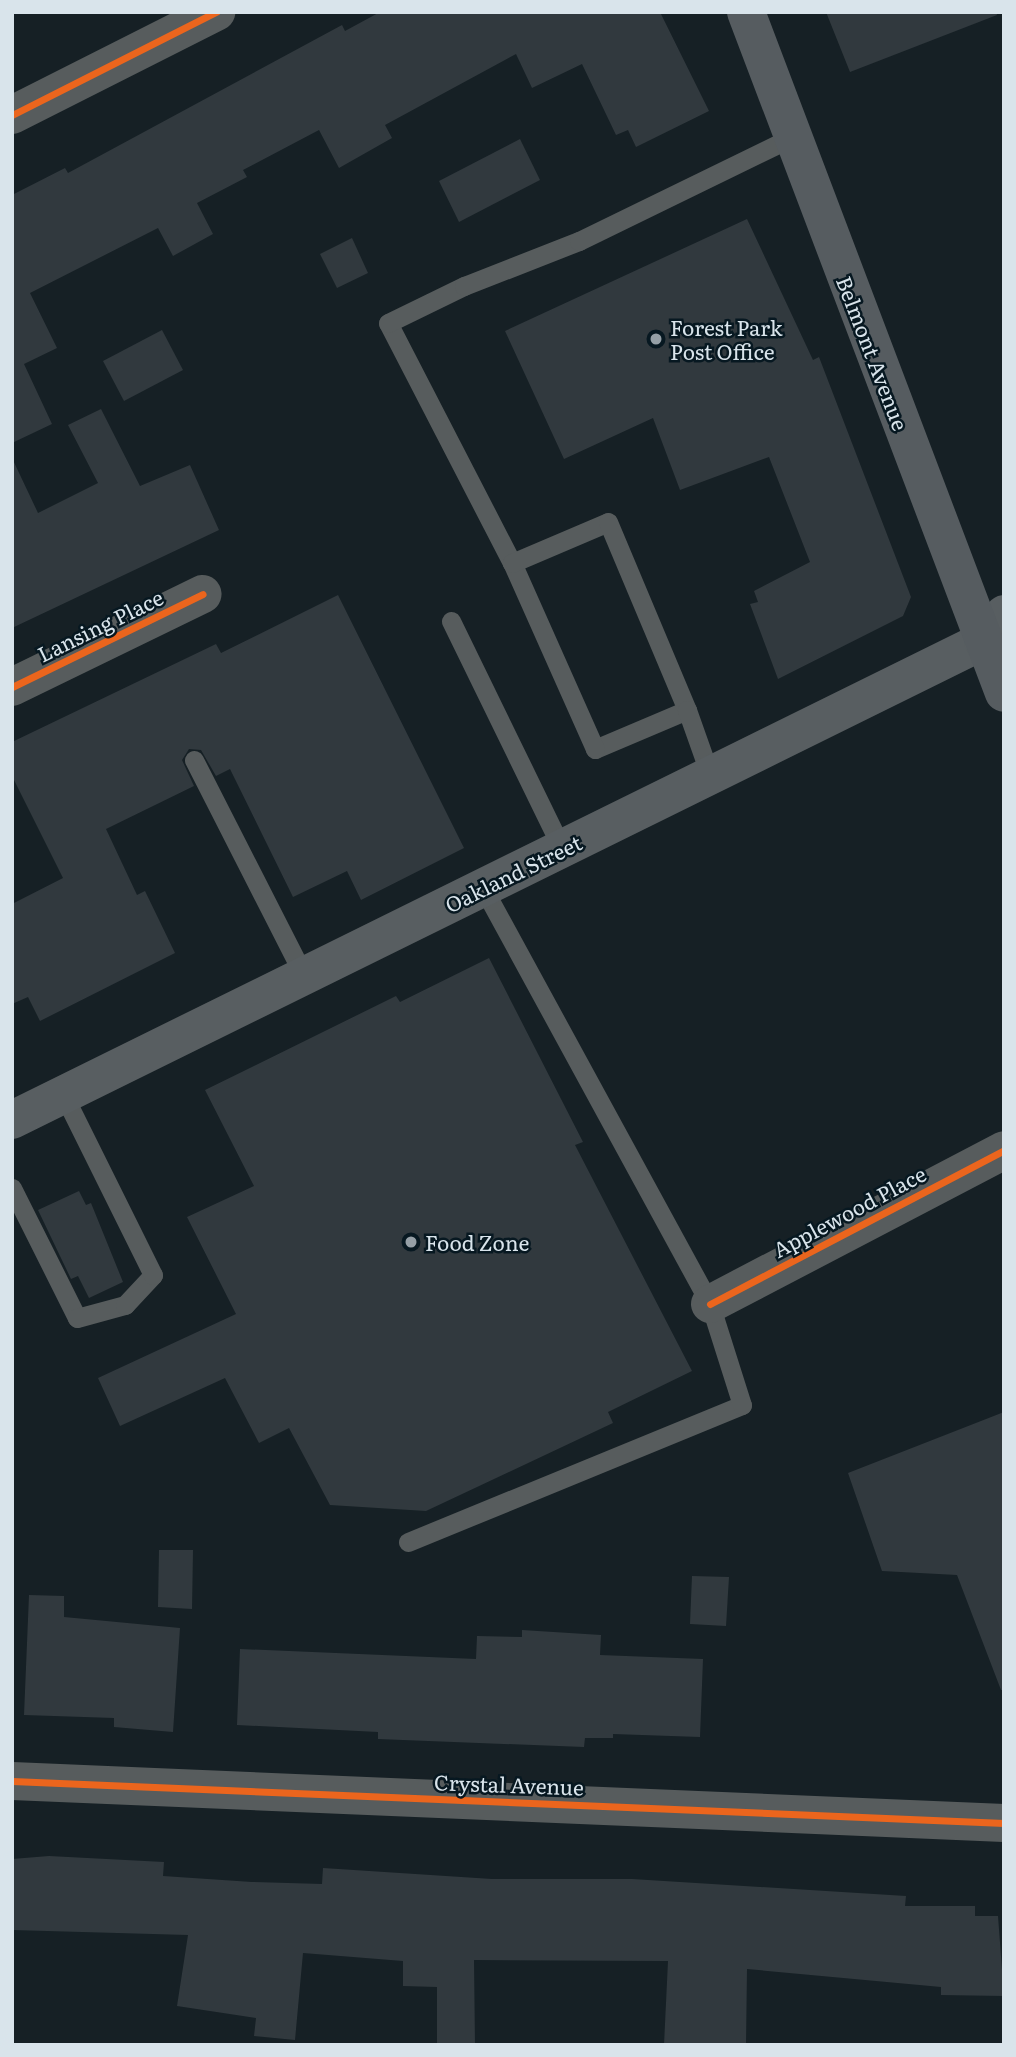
<!DOCTYPE html>
<style>
body{margin:0}
#map{position:relative;width:1016px;height:2057px;overflow:hidden;background:#162025;font-family:Literata,serif}
div>[style]{position:absolute}
[style*='--x']{left:calc(var(--x)*1px);top:calc(var(--y)*1px);width:calc(var(--w)*1px);rotate:calc(var(--a)*1deg)}
.building>*{inset:0;background:#31393e}
.service>*{height:19px;margin:-9.5px;padding:0 9.5px;transform-origin:9.5px;border-radius:9.5px;background:#575c5d}
.minor>*{height:38px;margin:-19px;padding:0 19px;transform-origin:19px;border-radius:19px;background:#575c5d}
.secondary>*{height:38px;margin:-19px;padding:0 19px;transform-origin:19px;border-radius:19px;background:#585e61}
.primary>*{height:38px;margin:-19px;padding:0 19px;transform-origin:19px;border-radius:19px;background:#565c60}
.cycleway>*{height:7px;margin:-3.5px;padding:0 3.5px;transform-origin:3.5px;border-radius:3.5px;background:#eb651d}
.dots>*{width:19px;height:19px;translate:-50% -50%;box-sizing:border-box;border:4px solid #071821;border-radius:50%}
span{translate:-50% -50%;white-space:nowrap;text-align:center;line-height:1.15;-webkit-text-stroke:5px #071821;paint-order:stroke}
.poi-label{font-size:21px;color:#d9e4eb}
.left{translate:0 -50%;text-align:left}
.street-label{font-size:21px;color:#d9e4eb}
.frame{position:absolute;inset:0;border:14px solid #d9e4eb;pointer-events:none}
</style>
<div id="map">
<div class="building">
<div style="clip-path:polygon(380px 12px,660px 12px,709px 111px,636px 147px,628px 130px,616px 135px,582px 64px,532px 88px,516px 54px,385px 125px,392px 138px,339px 168px,319px 130px,243px 170px,247px 177px,197px 203px,213px 234px,173px 256px,158px 228px,30px 293px,57px 348px,24px 364px,52px 424px,12px 443px,12px 195px,65px 168px,68px 173px,342px 25px,345px 31px)"></div>
<div style="clip-path:polygon(826px 12px,996px 12px,997px 15px,850px 72px)"></div>
<div style="clip-path:polygon(520px 139px,540px 180px,459px 222px,439px 181px)"></div>
<div style="clip-path:polygon(747px 219px,813px 360px,819px 357px,911px 597px,903px 616px,778px 679px,750px 604px,758px 602px,754px 591px,810px 562px,769px 457px,680px 490px,653px 418px,564px 459px,505px 331px)"></div>
<div style="clip-path:polygon(352px 238px,368px 273px,337px 288px,320px 254px)"></div>
<div style="clip-path:polygon(162px 330px,183px 370px,124px 401px,103px 361px)"></div>
<div style="clip-path:polygon(101px 409px,140px 486px,190px 465px,219px 530px,12px 628px,12px 458px,38px 513px,98px 483px,68px 425px)"></div>
<div style="clip-path:polygon(338px 595px,464px 848px,361px 900px,347px 871px,293px 897px,230px 769px,216px 776px,201px 750px,189px 749px,182px 760px,194px 786px,106px 829px,137px 895px,145px 891px,175px 953px,40px 1021px,28px 997px,12px 1004px,12px 904px,63px 878px,12px 776px,12px 742px,216px 644px,221px 653px)"></div>
<div style="clip-path:polygon(489px 958px,583px 1142px,575px 1145px,692px 1371px,608px 1412px,613px 1423px,426px 1511px,330px 1505px,289px 1428px,259px 1443px,225px 1378px,120px 1426px,98px 1378px,236px 1314px,187px 1217px,254px 1186px,205px 1090px,396px 996px,400px 1002px)"></div>
<div style="clip-path:polygon(79px 1191px,86px 1205px,91px 1203px,123px 1282px,89px 1298px,78px 1276px,71px 1279px,38px 1210px)"></div>
<div style="clip-path:polygon(1004px 1412px,1004px 1690px,1001px 1690px,957px 1575px,882px 1571px,848px 1473px)"></div>
<div style="clip-path:polygon(159px 1550px,193px 1550px,192px 1609px,158px 1607px)"></div>
<div style="clip-path:polygon(692px 1576px,729px 1577px,726px 1626px,690px 1624px)"></div>
<div style="clip-path:polygon(29px 1595px,64px 1596px,64px 1617px,180px 1628px,173px 1732px,114px 1727px,114px 1718px,24px 1715px)"></div>
<div style="clip-path:polygon(522px 1630px,601px 1635px,600px 1655px,703px 1659px,700px 1737px,613px 1734px,613px 1738px,585px 1738px,584px 1747px,378px 1739px,378px 1732px,237px 1725px,240px 1649px,476px 1659px,477px 1636px,522px 1637px)"></div>
<div style="clip-path:polygon(49px 1856px,164px 1862px,163px 1876px,252px 1882px,322px 1884px,323px 1868px,492px 1879px,632px 1879px,906px 1896px,905px 1906px,975px 1906px,975px 1916px,998px 1916px,1004px 1996px,941px 1995px,941px 1987px,747px 1969px,746px 2045px,664px 2045px,668px 1961px,474px 1960px,475px 2045px,437px 2045px,437px 1987px,403px 1986px,403px 1961px,303px 1953px,295px 2040px,254px 2036px,256px 2018px,177px 2006px,188px 1935px,12px 1930px,12px 1859px)"></div>
</div>
<div class="service">
<div style="--x:512;--y:563;--w:270;--a:-117.3"></div>
<div style="--x:388;--y:323;--w:85;--a:-26"></div>
<div style="--x:464;--y:286;--w:123;--a:-21.4"></div>
<div style="--x:579;--y:241;--w:237;--a:-26"></div>
<div style="--x:451;--y:621;--w:254;--a:64"></div>
<div style="--x:687;--y:710;--w:100;--a:157"></div>
<div style="--x:595;--y:749;--w:204;--a:-114"></div>
<div style="--x:512;--y:563;--w:104;--a:-23.1"></div>
<div style="--x:608;--y:522;--w:204;--a:67.2"></div>
<div style="--x:687;--y:710;--w:69;--a:70.5"></div>
<div style="--x:194;--y:760;--w:240;--a:63"></div>
<div style="--x:12;--y:1188;--w:145;--a:63.4"></div>
<div style="--x:77;--y:1318;--w:50;--a:-15.2"></div>
<div style="--x:125;--y:1305;--w:41;--a:-47"></div>
<div style="--x:153;--y:1275;--w:202;--a:-116.4"></div>
<div style="--x:408;--y:1542;--w:361;--a:-22.3"></div>
<div style="--x:742;--y:1405;--w:106;--a:-107.6"></div>
<div style="--x:710;--y:1304;--w:475;--a:-118.6"></div>
</div>
<div class="minor">
<div style="--x:12;--y:115;--w:229;--a:-26.8"></div>
<div style="--x:12;--y:687;--w:212;--a:-26"></div>
<div style="--x:710;--y:1304;--w:332;--a:-27.6"></div>
<div style="--x:12;--y:1781;--w:993;--a:2.42"></div>
</div>
<div class="secondary">
<div style="--x:12;--y:1120;--w:1083;--a:-26.26"></div>
<div style="--x:983;--y:641;--w:34;--a:-52"></div>
</div>
<div class="primary">
<div style="--x:746;--y:12;--w:728;--a:69.25"></div>
</div>
<div class="cycleway">
<div style="--x:12;--y:115;--w:229;--a:-26.8"></div>
<div style="--x:12;--y:687;--w:212;--a:-26"></div>
<div style="--x:710;--y:1304;--w:332;--a:-27.6"></div>
<div style="--x:12;--y:1781;--w:993;--a:2.42"></div>
</div>
<div class="dots">
<div style="left:656px;top:339px;background:#959fa6"></div>
<div style="left:411px;top:1242px;background:#959fa6"></div>
</div>
<div class="poi-label">
<span class="left" style="left:670px;top:339px">Forest Park<br>Post Office</span>
<span class="left" style="left:425px;top:1242px">Food Zone</span>
</div>
<div class="street-label">
<span style="left:873px;top:353px;rotate:69deg">Belmont Avenue</span>
<span style="left:100px;top:625px;rotate:-26deg">Lansing Place</span>
<span style="left:513px;top:873px;rotate:-26deg">Oakland Street</span>
<span style="left:849px;top:1211px;rotate:-28deg">Applewood Place</span>
<span style="left:509px;top:1784px;rotate:2deg">Crystal Avenue</span>
</div>
<div class="frame"></div>
</div>
